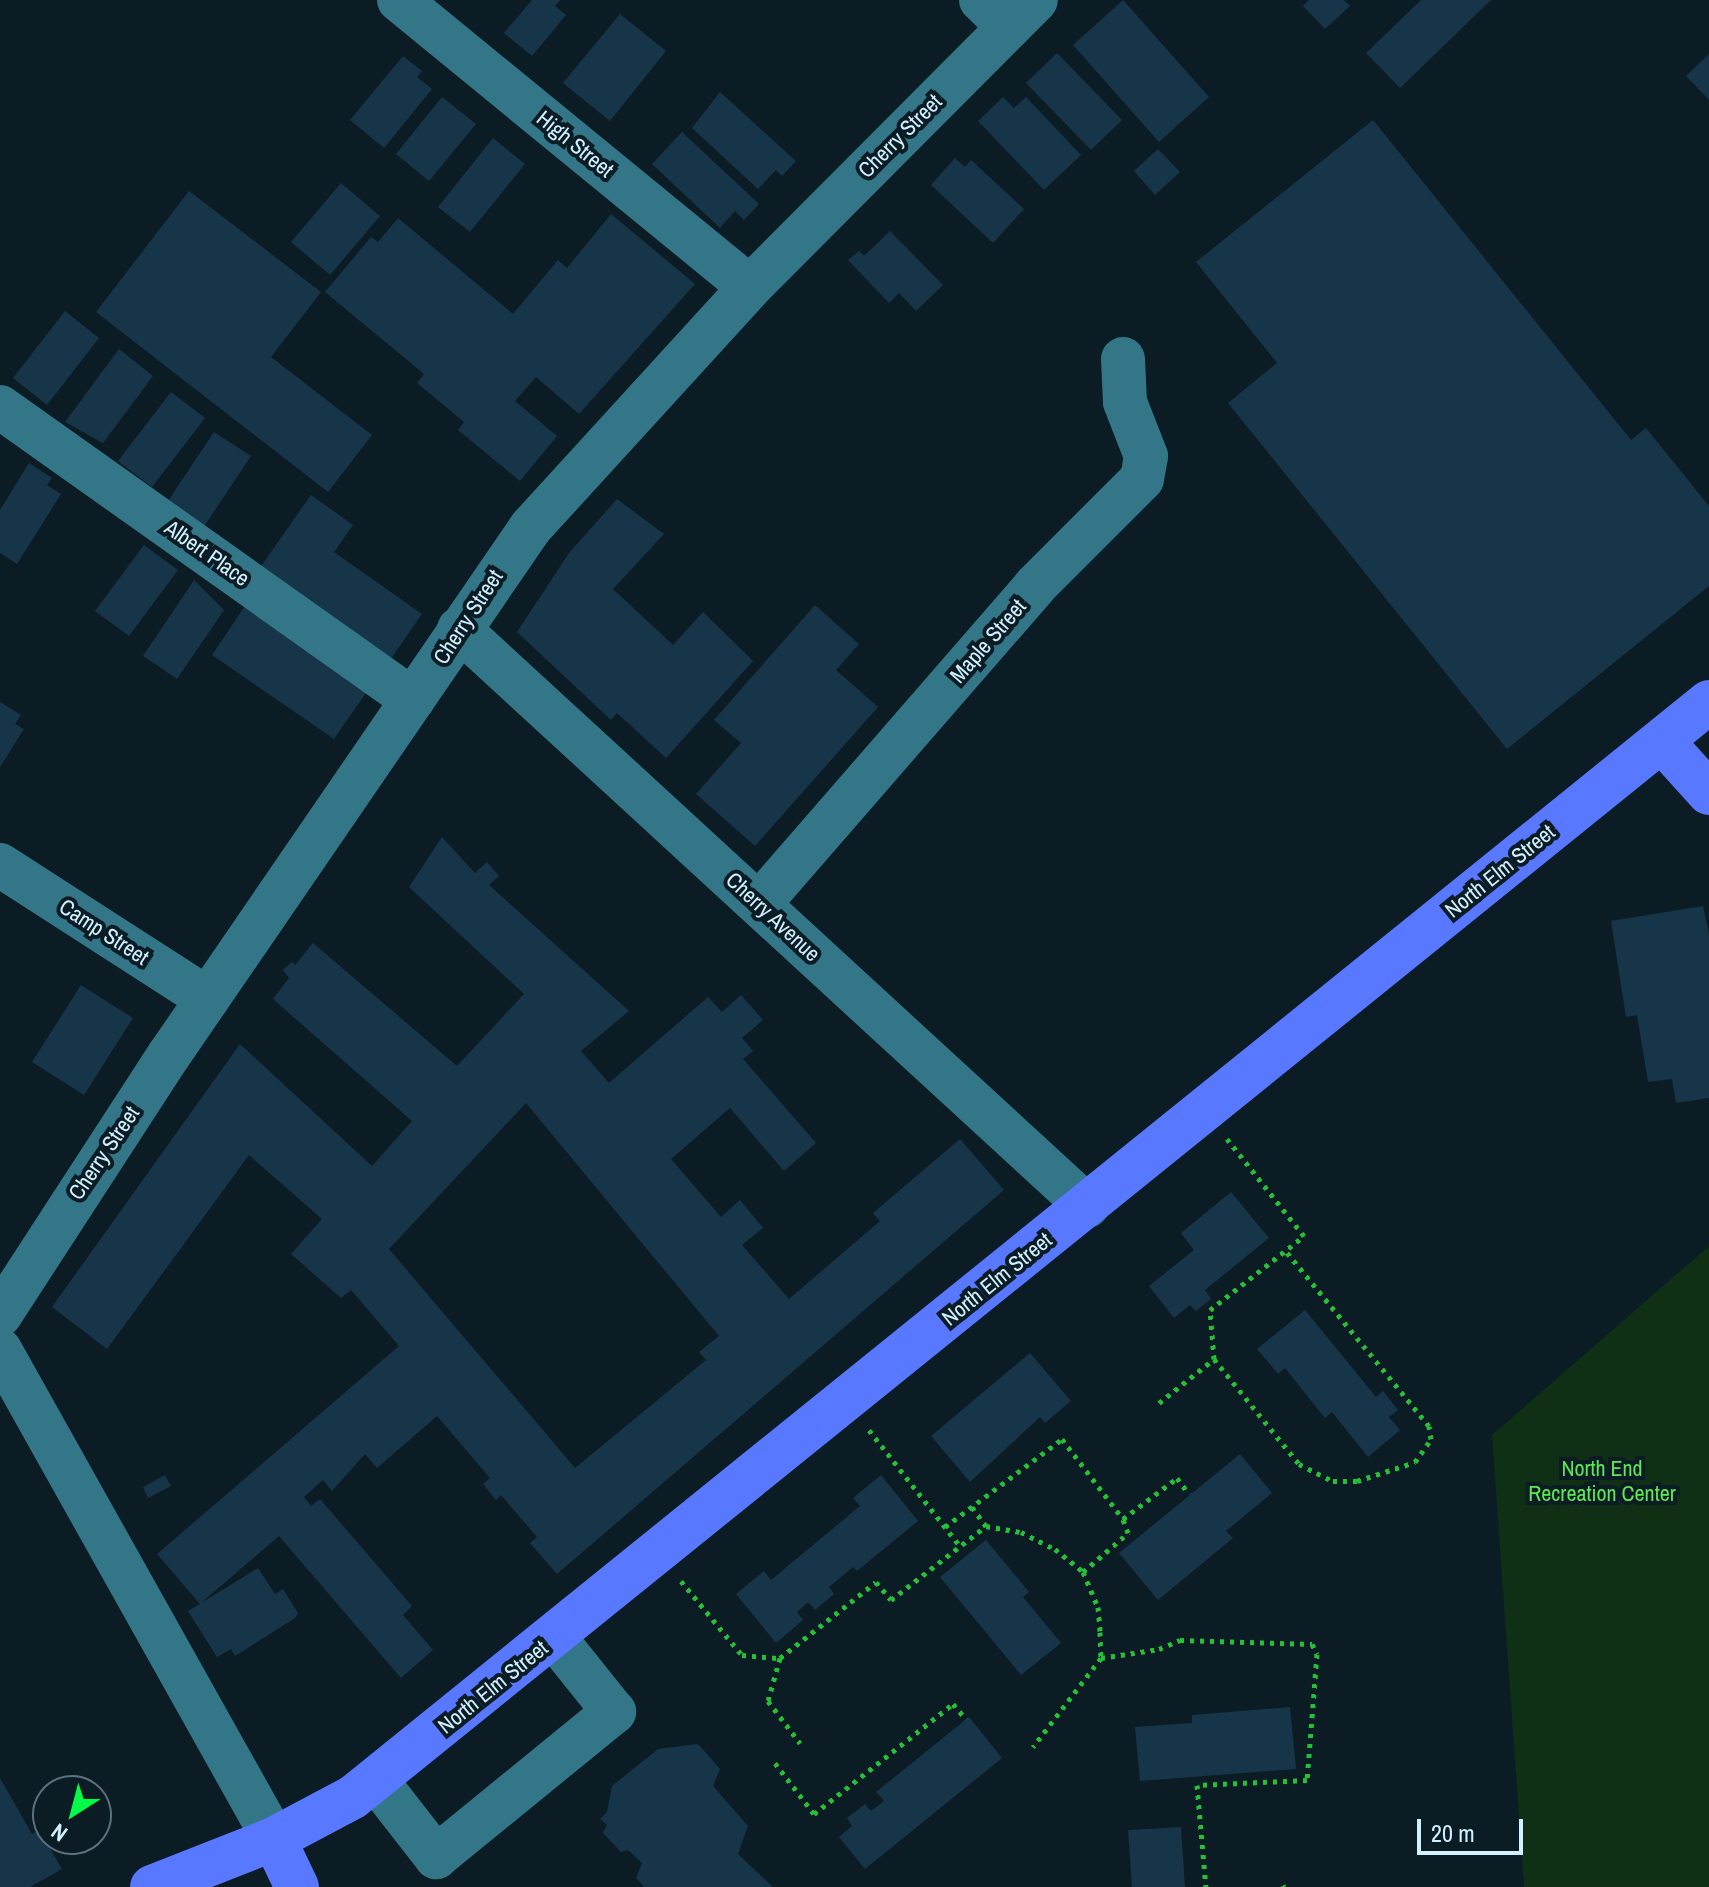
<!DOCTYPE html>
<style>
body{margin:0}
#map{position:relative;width:1709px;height:1887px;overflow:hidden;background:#0c1c25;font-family:"Archivo Narrow",sans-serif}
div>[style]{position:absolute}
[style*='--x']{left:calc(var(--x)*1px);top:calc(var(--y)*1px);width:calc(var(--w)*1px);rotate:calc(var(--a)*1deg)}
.green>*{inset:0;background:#0f3014}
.building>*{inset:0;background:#173548}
.path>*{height:5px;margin-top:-2.5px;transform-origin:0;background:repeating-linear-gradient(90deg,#24c037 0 4px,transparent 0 10px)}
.minor>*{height:44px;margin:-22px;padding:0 22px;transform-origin:22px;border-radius:22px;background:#337688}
.major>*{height:44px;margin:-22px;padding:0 22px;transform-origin:22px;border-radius:22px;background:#5878ff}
span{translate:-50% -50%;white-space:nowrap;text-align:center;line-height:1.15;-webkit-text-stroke:8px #0c1c25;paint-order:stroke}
.street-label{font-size:22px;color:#d1f1ff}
.park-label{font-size:22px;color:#5cea52}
.north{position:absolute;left:32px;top:1775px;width:80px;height:80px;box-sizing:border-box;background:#0c1c25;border:2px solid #5b717c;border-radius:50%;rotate:216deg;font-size:22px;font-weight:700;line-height:32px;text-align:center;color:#d1f1ff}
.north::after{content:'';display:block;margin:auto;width:28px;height:36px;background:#00fc47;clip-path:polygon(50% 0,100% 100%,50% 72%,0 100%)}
.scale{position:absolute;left:1417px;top:1819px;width:106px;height:36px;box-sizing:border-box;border:4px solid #d1f1ff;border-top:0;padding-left:10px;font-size:24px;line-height:28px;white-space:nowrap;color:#d1f1ff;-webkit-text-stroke:6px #0c1c25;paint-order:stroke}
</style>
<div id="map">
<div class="green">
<div style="clip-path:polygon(1709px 1246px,1709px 1887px,1524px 1887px,1492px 1435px)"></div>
</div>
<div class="building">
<div style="clip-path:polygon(532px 0,560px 0,555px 6px,566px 15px,532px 56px,504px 33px)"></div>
<div style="clip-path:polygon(1123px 0,1209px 97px,1159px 142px,1073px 45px)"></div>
<div style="clip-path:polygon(1309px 0,1344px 0,1350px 6px,1325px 29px,1303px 6px)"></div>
<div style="clip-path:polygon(1421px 0,1491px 0,1400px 88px,1366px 53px)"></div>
<div style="clip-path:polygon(620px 14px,666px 51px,610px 121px,563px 83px)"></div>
<div style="clip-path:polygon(1057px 53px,1122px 120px,1091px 150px,1026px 83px)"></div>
<div style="clip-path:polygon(1709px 54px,1709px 100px,1686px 76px)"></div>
<div style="clip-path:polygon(403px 56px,422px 71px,417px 77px,432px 89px,384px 148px,350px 120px)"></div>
<div style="clip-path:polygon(720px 92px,796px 161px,782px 176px,776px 170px,758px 189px,692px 128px)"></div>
<div style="clip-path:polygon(442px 97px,476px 124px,429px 181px,396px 154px)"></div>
<div style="clip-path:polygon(1003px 97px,1014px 108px,1026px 97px,1081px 155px,1044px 190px,978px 121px)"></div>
<div style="clip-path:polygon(1373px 120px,1631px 440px,1646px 428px,1709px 506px,1709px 586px,1507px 749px,1228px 403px,1277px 363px,1196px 262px)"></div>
<div style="clip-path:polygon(682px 132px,759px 204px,744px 220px,735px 211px,720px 228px,652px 164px)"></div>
<div style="clip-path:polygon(493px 138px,525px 164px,470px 232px,438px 207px)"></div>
<div style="clip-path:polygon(1158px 149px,1180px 172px,1155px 195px,1134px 171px)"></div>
<div style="clip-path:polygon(955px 158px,965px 167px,971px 160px,1024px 209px,993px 243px,931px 185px)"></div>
<div style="clip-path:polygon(341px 183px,380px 216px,330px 275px,291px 242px)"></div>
<div style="clip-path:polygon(189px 191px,321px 292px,271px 357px,372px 435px,328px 492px,96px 312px)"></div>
<div style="clip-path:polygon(611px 214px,695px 284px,579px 414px,536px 377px,515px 401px,557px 436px,520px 481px,458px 430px,464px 422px,417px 383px,424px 374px,325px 292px,371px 237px,378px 242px,398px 218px,513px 314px,558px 260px,567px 268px)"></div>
<div style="clip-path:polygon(890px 231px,943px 285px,916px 311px,899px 293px,889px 303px,848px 260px,859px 251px,864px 256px)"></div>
<div style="clip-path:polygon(65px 311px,99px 338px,47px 405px,13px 378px)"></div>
<div style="clip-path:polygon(119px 349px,153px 376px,103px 443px,65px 422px)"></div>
<div style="clip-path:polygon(171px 392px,205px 418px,152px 487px,118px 461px)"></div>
<div style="clip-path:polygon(214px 432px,251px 456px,205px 525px,164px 507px)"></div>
<div style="clip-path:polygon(29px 463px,52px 478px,47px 485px,61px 494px,17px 564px,0 553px,0 510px)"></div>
<div style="clip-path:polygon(311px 495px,353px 525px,334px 552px,422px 614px,388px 663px,257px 572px)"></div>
<div style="clip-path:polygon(617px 499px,664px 534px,613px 589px,673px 645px,703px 612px,753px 661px,666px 758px,617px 713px,611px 720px,517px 632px,569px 553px)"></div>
<div style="clip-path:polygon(144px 545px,178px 570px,129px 636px,95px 611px)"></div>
<div style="clip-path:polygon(194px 580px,224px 610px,177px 679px,143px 656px)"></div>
<div style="clip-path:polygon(247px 603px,370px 687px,334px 739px,212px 655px)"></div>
<div style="clip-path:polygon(815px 605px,859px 644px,836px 670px,878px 707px,755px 846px,696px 794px,741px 743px,714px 720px)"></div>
<div style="clip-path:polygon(0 702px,21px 715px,15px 724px,24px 729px,0 767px)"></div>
<div style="clip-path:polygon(evenodd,442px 837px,475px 873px,487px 862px,499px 876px,489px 885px,629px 1011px,581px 1051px,609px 1083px,708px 997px,722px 1012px,741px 995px,763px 1020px,742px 1038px,753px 1051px,743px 1059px,816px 1143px,784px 1171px,730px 1108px,671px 1159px,721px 1217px,740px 1200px,763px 1228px,742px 1245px,789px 1299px,880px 1221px,873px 1213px,960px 1139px,1004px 1190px,557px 1574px,530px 1543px,537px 1537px,501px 1495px,496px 1500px,483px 1484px,490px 1478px,437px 1416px,377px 1468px,365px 1454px,332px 1491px,323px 1480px,304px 1497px,311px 1506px,320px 1499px,412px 1606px,403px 1615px,433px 1650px,401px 1678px,279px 1536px,201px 1603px,258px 1568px,275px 1594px,283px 1589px,298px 1613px,295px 1618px,235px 1656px,231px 1649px,217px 1657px,188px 1611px,200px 1604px,157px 1554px,399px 1346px,351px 1290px,341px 1298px,291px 1254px,322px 1219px,249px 1155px,107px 1349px,52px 1307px,240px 1044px,372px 1166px,412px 1121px,273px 999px,289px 978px,283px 970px,292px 962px,295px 965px,313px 943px,457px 1066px,524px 994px,409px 887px,442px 837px,526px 1103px,719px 1336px,699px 1352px,706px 1360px,575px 1468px,389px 1249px,526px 1103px)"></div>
<div style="clip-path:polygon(1703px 906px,1709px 934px,1709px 1098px,1676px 1103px,1672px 1079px,1648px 1082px,1637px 1015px,1626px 1017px,1611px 921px)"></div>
<div style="clip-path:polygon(81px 985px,133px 1018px,84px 1095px,32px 1062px)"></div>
<div style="clip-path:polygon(1231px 1192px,1269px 1238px,1205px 1290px,1211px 1299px,1196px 1311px,1190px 1305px,1174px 1318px,1149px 1286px,1194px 1250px,1181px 1233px)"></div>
<div style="clip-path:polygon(1305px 1310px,1376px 1397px,1383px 1391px,1398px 1410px,1389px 1417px,1400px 1430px,1368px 1457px,1332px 1412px,1325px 1418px,1285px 1368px,1278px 1374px,1257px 1349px)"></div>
<div style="clip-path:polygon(1030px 1353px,1071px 1401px,1045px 1423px,1040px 1417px,970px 1482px,931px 1436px)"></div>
<div style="clip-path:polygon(1240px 1454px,1272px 1493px,1226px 1531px,1233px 1538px,1158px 1600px,1119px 1553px)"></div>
<div style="clip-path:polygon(165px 1475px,171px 1486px,148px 1498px,143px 1487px)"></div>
<div style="clip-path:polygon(881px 1475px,918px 1521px,857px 1571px,853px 1567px,829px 1587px,834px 1594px,815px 1610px,808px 1602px,797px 1612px,803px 1620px,776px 1643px,736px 1594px,764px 1571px,771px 1580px,860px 1506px,853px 1498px)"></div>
<div style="clip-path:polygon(986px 1540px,1029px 1592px,1023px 1597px,1061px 1643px,1021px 1675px,940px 1577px)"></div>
<div style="clip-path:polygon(1290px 1707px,1296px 1769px,1140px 1781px,1135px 1727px,1192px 1723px,1192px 1715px)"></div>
<div style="clip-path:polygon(969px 1717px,1002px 1758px,865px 1869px,839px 1837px,852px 1826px,847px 1818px,865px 1804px,871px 1811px,884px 1801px,876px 1792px)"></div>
<div style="clip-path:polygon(698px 1744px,720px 1769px,713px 1786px,748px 1826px,738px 1854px,773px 1887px,644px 1887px,636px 1878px,642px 1863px,628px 1850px,621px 1852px,603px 1833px,607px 1825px,600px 1819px,607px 1812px,612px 1786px,658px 1749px)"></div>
<div style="clip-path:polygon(0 1778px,32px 1834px,39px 1830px,62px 1869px,30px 1887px,0 1887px)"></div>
<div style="clip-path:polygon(1181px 1827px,1185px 1887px,1132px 1887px,1128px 1830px)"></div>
</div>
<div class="path">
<div style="--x:1214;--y:1359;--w:135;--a:51"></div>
<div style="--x:1299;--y:1464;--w:38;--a:27"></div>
<div style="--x:1333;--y:1481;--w:24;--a:0"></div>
<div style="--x:1357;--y:1481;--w:61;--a:-18.1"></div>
<div style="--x:1415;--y:1462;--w:28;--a:-55"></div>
<div style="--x:1431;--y:1439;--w:13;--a:-99"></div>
<div style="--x:1429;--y:1426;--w:227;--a:-129.3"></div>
<div style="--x:1159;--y:1403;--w:70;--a:-38.7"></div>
<div style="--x:1214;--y:1359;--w:49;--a:-94.7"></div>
<div style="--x:1210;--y:1310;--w:120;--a:-38.2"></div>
<div style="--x:1304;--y:1236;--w:124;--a:-128.4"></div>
<div style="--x:869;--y:1430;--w:147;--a:51.9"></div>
<div style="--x:972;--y:1507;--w:24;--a:54"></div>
<div style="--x:945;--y:1527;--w:146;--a:-36.9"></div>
<div style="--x:1062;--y:1439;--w:101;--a:52.7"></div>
<div style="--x:1083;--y:1572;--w:60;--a:-40.9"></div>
<div style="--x:1128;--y:1533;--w:15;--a:-110"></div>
<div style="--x:1123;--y:1519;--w:68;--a:-37.2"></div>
<div style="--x:1177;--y:1478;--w:20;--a:53"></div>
<div style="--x:681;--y:1581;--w:96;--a:50.5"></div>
<div style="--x:742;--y:1655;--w:38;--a:5"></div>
<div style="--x:780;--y:1658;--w:122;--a:-38.4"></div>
<div style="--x:876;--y:1582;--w:23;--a:50"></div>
<div style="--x:891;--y:1600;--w:120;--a:-37.9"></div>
<div style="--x:986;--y:1526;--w:36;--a:10"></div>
<div style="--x:1021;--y:1532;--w:38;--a:27"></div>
<div style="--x:1055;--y:1549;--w:36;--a:39"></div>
<div style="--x:1083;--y:1572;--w:38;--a:67"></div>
<div style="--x:1098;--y:1607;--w:25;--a:85"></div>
<div style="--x:1100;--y:1632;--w:26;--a:88"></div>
<div style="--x:1101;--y:1658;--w:112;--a:127.4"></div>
<div style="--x:780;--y:1658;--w:45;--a:105.6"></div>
<div style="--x:768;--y:1701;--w:53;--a:52.7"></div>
<div style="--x:1101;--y:1658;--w:59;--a:-8.8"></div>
<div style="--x:1159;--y:1649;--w:23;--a:-23"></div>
<div style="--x:1180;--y:1640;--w:132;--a:1.7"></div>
<div style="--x:1312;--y:1644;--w:11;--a:63"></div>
<div style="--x:1317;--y:1654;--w:126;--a:94.5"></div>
<div style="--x:1307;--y:1780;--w:110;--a:177.4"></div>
<div style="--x:1197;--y:1785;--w:102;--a:85"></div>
<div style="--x:775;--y:1763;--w:64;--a:52.6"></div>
<div style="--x:814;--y:1814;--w:177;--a:-38.4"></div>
<div style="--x:953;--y:1704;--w:20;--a:49"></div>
<div style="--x:1283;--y:1885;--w:2;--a:63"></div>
</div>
<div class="minor">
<div style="--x:399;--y:0;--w:453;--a:39.3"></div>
<div style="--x:981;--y:0;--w:39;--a:44"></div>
<div style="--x:0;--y:407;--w:506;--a:35.35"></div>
<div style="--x:459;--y:629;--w:853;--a:42.58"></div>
<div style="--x:0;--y:865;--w:247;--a:32.8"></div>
<div style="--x:759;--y:904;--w:421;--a:-49"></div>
<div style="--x:1035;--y:586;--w:151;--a:-45"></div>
<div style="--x:1142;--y:479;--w:23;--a:-80"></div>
<div style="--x:1146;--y:456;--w:58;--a:-111.3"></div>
<div style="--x:1125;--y:402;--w:43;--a:-92.7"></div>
<div style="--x:0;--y:1315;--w:310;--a:-57"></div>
<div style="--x:169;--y:1055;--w:640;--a:-55.57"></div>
<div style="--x:531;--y:527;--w:325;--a:-47.6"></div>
<div style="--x:750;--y:287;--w:405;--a:-45.1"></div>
<div style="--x:0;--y:1350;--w:561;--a:60.74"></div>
<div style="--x:376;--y:1780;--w:98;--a:52.1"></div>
<div style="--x:436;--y:1857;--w:230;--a:-39.2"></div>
<div style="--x:614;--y:1712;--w:96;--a:-128.7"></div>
</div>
<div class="major">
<div style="--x:1662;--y:741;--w:70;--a:47.9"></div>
<div style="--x:274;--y:1839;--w:53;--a:64.4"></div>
<div style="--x:152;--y:1887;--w:131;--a:-21.5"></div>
<div style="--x:274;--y:1839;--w:89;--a:-28"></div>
<div style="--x:353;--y:1797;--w:1743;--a:-38.92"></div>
</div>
<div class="street-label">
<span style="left:900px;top:136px;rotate:-45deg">Cherry Street</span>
<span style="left:575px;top:144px;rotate:39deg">High Street</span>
<span style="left:207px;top:553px;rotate:35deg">Albert Place</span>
<span style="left:468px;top:617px;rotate:-57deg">Cherry Street</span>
<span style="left:988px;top:641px;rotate:-49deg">Maple Street</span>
<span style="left:1500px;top:871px;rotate:-39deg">North Elm Street</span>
<span style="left:773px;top:917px;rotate:43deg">Cherry Avenue</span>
<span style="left:104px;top:932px;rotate:33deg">Camp Street</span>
<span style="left:104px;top:1153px;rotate:-56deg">Cherry Street</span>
<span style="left:997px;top:1279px;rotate:-39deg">North Elm Street</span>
<span style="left:493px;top:1687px;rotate:-39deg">North Elm Street</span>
</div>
<div class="park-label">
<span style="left:1602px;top:1481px">North End<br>Recreation Center</span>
</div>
<div class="north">N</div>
<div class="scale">20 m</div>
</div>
